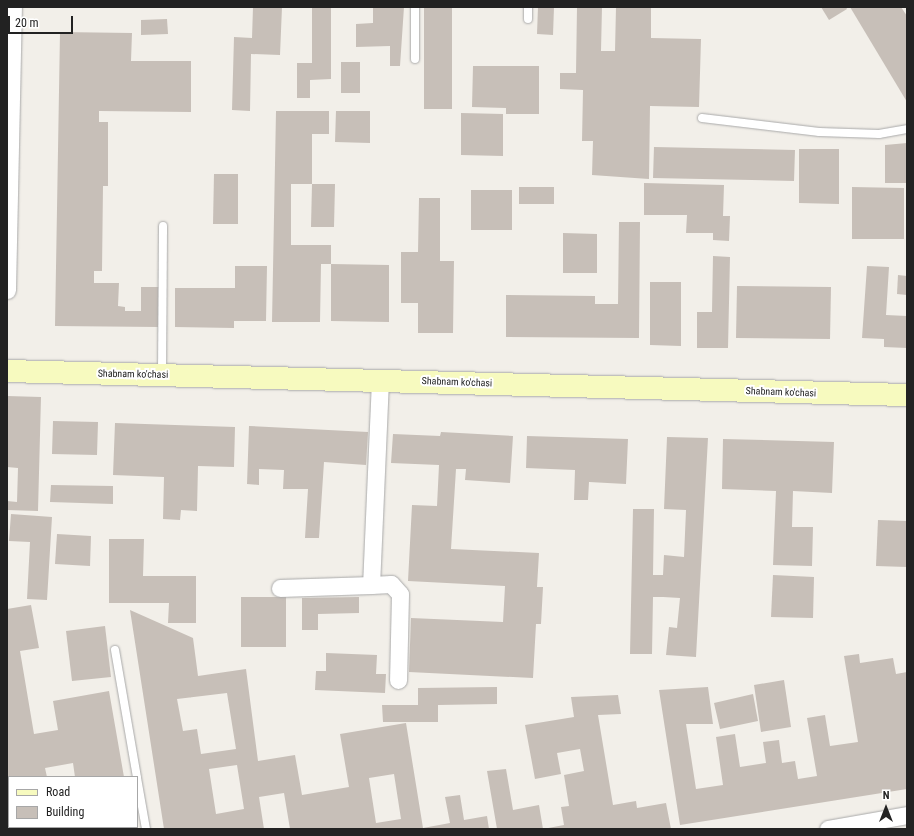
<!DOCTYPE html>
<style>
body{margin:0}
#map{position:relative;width:914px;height:836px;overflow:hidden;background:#f2efe9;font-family:"Roboto Condensed",sans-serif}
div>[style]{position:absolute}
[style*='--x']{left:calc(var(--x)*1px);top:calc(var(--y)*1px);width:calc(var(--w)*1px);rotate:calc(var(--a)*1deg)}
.building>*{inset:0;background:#c7bfb8}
.roads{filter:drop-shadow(0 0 1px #a9a9a9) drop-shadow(0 0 1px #a9a9a9)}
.lane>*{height:8px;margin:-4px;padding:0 4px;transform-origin:4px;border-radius:4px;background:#fff}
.street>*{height:17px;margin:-8.5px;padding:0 8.5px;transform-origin:8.5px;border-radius:8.5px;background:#fff}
.secondary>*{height:22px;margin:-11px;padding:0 11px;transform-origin:11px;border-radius:11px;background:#f7fabf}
span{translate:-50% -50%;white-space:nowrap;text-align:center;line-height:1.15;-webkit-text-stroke:4px #fff;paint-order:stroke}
.street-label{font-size:10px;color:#222}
.frame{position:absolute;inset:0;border:8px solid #222;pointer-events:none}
.legend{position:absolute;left:8px;top:776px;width:130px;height:52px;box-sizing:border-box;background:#fff;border:1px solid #a7a7a7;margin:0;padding:5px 7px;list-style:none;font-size:12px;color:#222}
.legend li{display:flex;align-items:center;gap:8px;height:20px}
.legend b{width:20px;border:1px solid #a7a7a7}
.north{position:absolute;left:866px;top:788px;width:40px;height:40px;-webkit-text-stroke:3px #fff;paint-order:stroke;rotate:0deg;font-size:11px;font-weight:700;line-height:16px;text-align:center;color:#222}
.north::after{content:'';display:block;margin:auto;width:14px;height:18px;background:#222;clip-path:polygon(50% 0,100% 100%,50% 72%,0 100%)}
.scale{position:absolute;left:8px;top:16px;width:65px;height:18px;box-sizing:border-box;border:2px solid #222;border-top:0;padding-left:5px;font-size:12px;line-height:14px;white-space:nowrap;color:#222;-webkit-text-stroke:3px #fff;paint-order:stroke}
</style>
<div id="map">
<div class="building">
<div style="clip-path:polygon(253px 7px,282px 7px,280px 55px,251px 54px,250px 111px,232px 110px,234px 37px,252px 38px)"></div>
<div style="clip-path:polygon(312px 7px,331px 7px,331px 79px,310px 80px,310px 98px,297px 98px,297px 63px,312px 63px)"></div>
<div style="clip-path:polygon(373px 7px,404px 7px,400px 66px,390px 66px,390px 46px,356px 47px,356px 24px,373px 23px)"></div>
<div style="clip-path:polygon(424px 7px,452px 7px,452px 109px,424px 109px)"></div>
<div style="clip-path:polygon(538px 7px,554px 7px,553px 35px,537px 34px)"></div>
<div style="clip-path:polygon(577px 7px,602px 7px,601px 51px,615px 51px,616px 7px,651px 7px,651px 38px,701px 39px,699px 107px,650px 106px,649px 179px,592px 175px,593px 141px,582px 141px,583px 90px,560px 89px,560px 73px,576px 73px)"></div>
<div style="clip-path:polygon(821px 7px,846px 7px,847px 9px,829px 20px)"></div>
<div style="clip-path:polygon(850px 7px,901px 7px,907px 16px,907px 102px)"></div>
<div style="clip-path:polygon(167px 19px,168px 34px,141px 35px,141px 20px)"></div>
<div style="clip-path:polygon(60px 32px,132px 33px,131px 61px,191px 61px,191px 112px,99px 111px,99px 122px,108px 122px,108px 186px,103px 186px,102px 271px,94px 271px,94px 283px,119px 283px,118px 306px,125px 307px,125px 311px,141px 311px,141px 287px,159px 287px,158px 327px,55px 326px)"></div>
<div style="clip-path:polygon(341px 62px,360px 62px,360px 93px,341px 93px)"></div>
<div style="clip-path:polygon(473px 66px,539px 66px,539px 114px,506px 114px,506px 108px,472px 107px)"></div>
<div style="clip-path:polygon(276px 111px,329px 111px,329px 134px,312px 134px,312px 184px,291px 184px,291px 245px,331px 245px,331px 264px,321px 264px,320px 322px,272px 322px)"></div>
<div style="clip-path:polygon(336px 111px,370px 111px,370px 143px,335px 142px)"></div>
<div style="clip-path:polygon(461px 113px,503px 114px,503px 156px,461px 155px)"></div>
<div style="clip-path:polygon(907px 143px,907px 183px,885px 183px,885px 145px)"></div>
<div style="clip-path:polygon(654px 147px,795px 150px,794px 181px,653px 178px)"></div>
<div style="clip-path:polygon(799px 149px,839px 149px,839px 204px,799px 203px)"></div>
<div style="clip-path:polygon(214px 174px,238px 174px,238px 224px,213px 224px)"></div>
<div style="clip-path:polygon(644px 183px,724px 185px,723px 216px,730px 216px,729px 241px,713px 240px,713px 233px,686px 233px,687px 215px,644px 215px)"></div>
<div style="clip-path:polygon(312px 184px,335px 184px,334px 227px,311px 227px)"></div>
<div style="clip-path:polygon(519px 187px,554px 187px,554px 204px,519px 204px)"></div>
<div style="clip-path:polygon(852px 187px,904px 188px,904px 239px,852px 239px)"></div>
<div style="clip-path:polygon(471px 190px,512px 190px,512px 230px,471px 230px)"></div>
<div style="clip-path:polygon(419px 198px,440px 198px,440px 261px,454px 261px,453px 333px,418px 333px,418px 303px,401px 303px,401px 252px,418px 252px)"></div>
<div style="clip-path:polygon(619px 222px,640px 222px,639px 338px,506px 337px,506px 295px,595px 296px,595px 304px,618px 304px)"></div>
<div style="clip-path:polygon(563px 233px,597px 234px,597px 273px,563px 273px)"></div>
<div style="clip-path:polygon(713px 256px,730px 257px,728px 348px,697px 348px,697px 312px,712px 312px)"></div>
<div style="clip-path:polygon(331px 264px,389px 265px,389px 322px,331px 321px)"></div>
<div style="clip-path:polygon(235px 266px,267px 266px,266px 321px,234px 321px,234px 328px,175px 327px,175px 288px,235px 288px)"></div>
<div style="clip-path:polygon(867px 266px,889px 267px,886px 315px,907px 316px,907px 348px,884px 347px,884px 339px,862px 338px)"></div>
<div style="clip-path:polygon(898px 275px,907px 276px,907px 295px,897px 294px)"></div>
<div style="clip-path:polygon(650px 282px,681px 282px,681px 346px,650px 345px)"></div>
<div style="clip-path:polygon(737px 286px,831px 287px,830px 339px,736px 338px)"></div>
<div style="clip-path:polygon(7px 396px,41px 397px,38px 511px,7px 510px,7px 501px,17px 502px,18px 468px,7px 467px)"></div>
<div style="clip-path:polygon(53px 421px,98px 422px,97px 455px,52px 454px)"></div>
<div style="clip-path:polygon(115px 423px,235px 427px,234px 467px,198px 466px,197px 511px,181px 510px,180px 520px,163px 519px,164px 477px,113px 475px)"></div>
<div style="clip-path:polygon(249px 426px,368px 432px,366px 465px,324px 462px,319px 538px,305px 538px,308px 489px,283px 489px,284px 470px,259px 469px,259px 485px,247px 484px)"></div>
<div style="clip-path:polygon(441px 432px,513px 436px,510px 483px,465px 480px,466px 469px,456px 469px,451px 549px,539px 553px,537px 587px,543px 587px,541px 624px,536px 624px,533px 678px,409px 672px,411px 618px,503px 622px,505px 586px,408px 581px,412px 505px,437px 506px,439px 465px,391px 463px,393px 434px,440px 436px)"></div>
<div style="clip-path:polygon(527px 436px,628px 439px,626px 484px,589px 482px,588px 500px,574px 500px,575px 470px,526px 468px)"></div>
<div style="clip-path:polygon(667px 437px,708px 438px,696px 657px,666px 655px,669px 627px,677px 628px,680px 598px,663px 597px,653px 597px,652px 654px,630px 654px,633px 509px,654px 509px,653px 575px,663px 575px,664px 555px,684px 557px,686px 510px,664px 509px)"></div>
<div style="clip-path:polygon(723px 439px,834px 442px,832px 493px,793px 491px,792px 527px,813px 527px,812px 566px,773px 565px,776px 491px,722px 489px)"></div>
<div style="clip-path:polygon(51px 485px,113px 486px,113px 504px,50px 502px)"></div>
<div style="clip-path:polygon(11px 514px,52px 517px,47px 600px,27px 599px,30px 542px,9px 541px)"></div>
<div style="clip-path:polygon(878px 520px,907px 521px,907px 567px,876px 566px)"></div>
<div style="clip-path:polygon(57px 534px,91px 536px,90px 566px,55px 564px)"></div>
<div style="clip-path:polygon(109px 539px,144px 539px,143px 576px,196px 576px,196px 623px,168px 623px,169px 603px,109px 603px)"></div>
<div style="clip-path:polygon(773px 575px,814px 577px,813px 618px,771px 617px)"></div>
<div style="clip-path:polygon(241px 597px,286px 597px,286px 647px,241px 647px)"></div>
<div style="clip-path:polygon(359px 597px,359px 613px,318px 614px,318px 630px,302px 630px,302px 598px)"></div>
<div style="clip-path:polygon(31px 605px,39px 648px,20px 651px,34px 734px,58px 730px,53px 701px,109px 691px,124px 777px,75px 777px,73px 763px,45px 768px,47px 777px,9px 777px,9px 827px,44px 829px,7px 829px,7px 609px)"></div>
<div style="clip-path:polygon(evenodd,130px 610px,193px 638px,198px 676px,246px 669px,258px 761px,295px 755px,302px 795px,349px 787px,340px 734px,406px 723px,423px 828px,450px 823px,445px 797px,460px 795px,464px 820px,487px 816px,489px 829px,290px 829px,284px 793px,259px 797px,264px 829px,164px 829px,130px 610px,227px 693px,236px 749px,201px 754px,197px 729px,183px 731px,177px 699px,227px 693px,130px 610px,237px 765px,244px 809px,216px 814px,209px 769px,237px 765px,130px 610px,394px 774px,401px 819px,376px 823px,369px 778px,394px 774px)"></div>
<div style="clip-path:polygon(105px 626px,111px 677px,72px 681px,66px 631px)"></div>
<div style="clip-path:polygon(326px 653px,377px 655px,376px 674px,386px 674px,385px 693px,315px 690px,316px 671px,326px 671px)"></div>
<div style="clip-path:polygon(859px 654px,860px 663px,893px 658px,896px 674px,907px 672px,907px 789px,680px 825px,659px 690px,708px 687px,713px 724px,686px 724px,696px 789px,723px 785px,716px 737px,735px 734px,740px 767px,766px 763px,763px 742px,779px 740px,782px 763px,795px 761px,798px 779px,817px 776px,807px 718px,825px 715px,830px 746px,858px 742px,844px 656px)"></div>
<div style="clip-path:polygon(784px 680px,791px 727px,761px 732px,754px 685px)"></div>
<div style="clip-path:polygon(497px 687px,497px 704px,438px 705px,438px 722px,383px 722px,382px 705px,418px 705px,418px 688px)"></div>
<div style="clip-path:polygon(753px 694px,758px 721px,720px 729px,714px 703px)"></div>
<div style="clip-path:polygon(618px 695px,621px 714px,598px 715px,613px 805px,636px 801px,637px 808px,666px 803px,671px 829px,543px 829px,564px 825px,561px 807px,569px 806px,564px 775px,584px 771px,580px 749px,557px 753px,561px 774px,535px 779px,525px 725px,574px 717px,571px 697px)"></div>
<div style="clip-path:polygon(506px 769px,513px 810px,539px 805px,543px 829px,497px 829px,487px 771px)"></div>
<div style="clip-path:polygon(82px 827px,132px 827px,133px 829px,82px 829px)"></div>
</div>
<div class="roads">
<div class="lane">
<div style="--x:528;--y:19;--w:12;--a:-90"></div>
<div style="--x:415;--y:59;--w:52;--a:-90"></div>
<div style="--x:702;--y:118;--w:118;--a:6.8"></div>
<div style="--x:819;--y:132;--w:60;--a:1.9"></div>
<div style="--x:879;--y:134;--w:28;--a:-10"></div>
<div style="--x:162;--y:374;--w:148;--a:-89.6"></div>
<div style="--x:115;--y:650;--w:129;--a:80.2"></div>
<div style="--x:137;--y:778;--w:52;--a:80"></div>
</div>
<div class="street">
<div style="--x:7;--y:290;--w:283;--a:-88.8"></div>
<div style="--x:380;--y:380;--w:205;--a:92.5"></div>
<div style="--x:371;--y:585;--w:20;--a:-3"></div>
<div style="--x:391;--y:584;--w:13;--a:48"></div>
<div style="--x:400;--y:594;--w:86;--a:91.3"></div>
<div style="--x:280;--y:588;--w:91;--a:-1.9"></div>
<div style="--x:828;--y:829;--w:80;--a:-10"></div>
</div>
<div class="secondary">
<div style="--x:7;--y:371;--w:900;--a:1.53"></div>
</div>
</div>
<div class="street-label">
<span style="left:133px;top:374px;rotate:1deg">Shabnam ko'chasi</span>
<span style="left:457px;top:382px;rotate:2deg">Shabnam ko'chasi</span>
<span style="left:781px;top:392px;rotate:2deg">Shabnam ko'chasi</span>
</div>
<div class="frame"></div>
<ul class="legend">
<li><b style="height:5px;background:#f7fabf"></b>Road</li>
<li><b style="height:11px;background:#c7bfb8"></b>Building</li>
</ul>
<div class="north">N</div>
<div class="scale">20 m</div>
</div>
